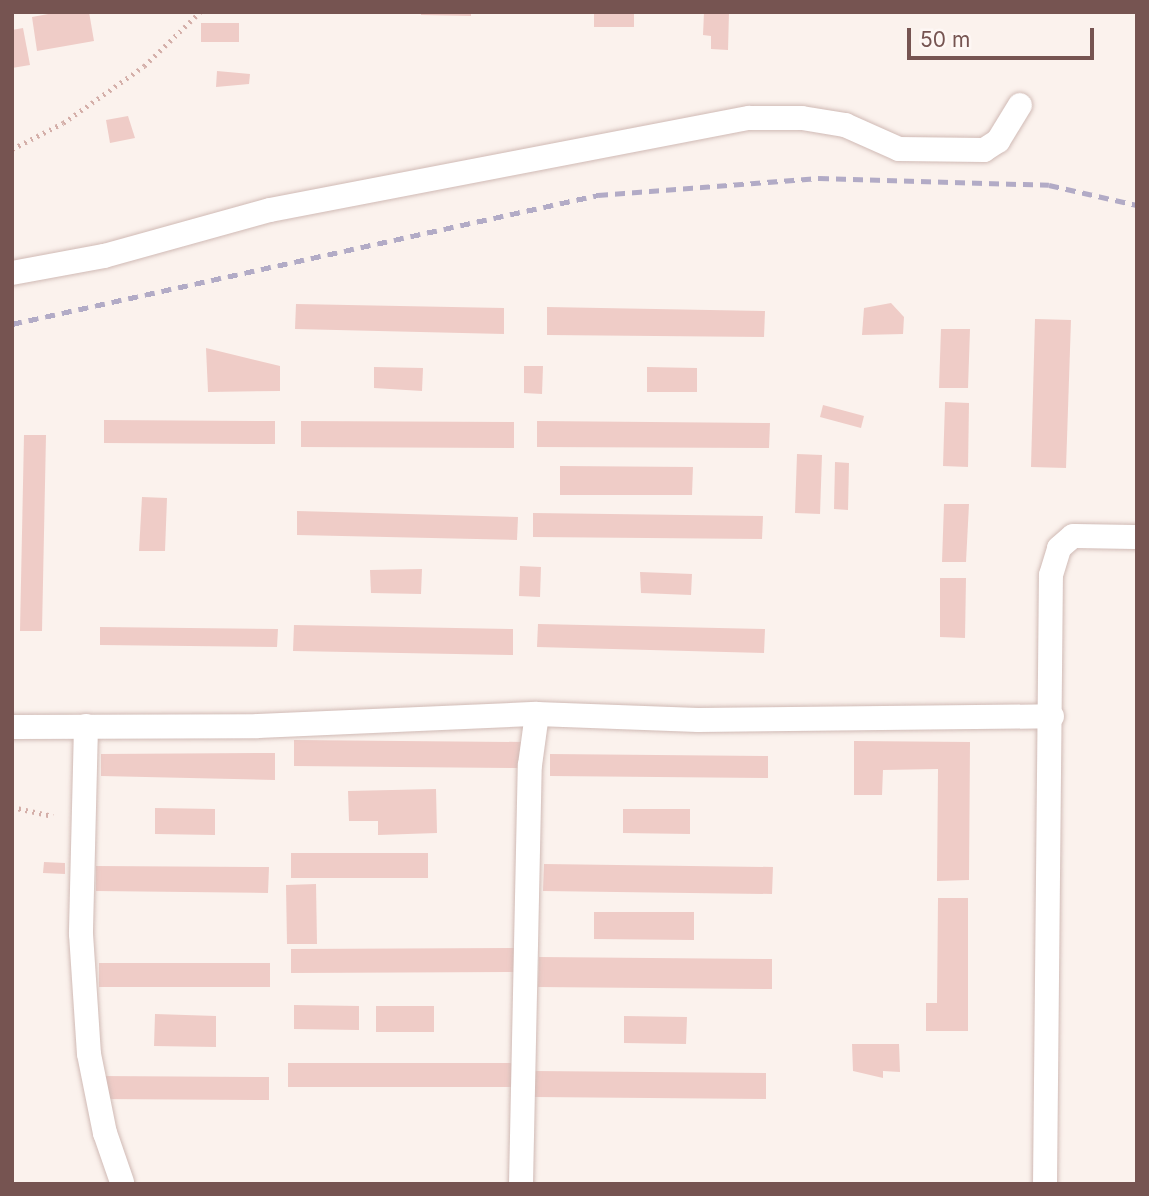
<!DOCTYPE html>
<style>
body{margin:0}
#map{position:relative;width:1149px;height:1196px;overflow:hidden;background:#fbf2ed;font-family:Inter,sans-serif}
div>[style]{position:absolute}
[style*='--x']{left:calc(var(--x)*1px);top:calc(var(--y)*1px);width:calc(var(--w)*1px);rotate:calc(var(--a)*1deg)}
.building>*{inset:0;background:#efccc7}
.path>*{height:4.5px;margin-top:-2.25px;transform-origin:0;background:repeating-linear-gradient(90deg,#d4afa9 0 2px,transparent 0 7px)}
.roads{filter:drop-shadow(0 0 2px #d0bab5) drop-shadow(0 0 2px #d0bab5)}
.minor>*{height:24px;margin:-12px;padding:0 12px;transform-origin:12px;border-radius:12px;background:#fff}
.rail>*{height:5px;margin-top:-2.5px;transform-origin:0;background:repeating-linear-gradient(90deg,#b2abc6 0 10px,transparent 0 17px)}
span{translate:-50% -50%;white-space:nowrap;text-align:center;line-height:1.15;-webkit-text-stroke:7px #fef7f4;paint-order:stroke}
.frame{position:absolute;inset:0;border:14px solid #765451;pointer-events:none}
.scale{position:absolute;left:907px;top:28px;width:187px;height:32px;box-sizing:border-box;border:4px solid #765451;border-top:0;padding-left:9px;font-size:21px;line-height:24px;white-space:nowrap;color:#765451;-webkit-text-stroke:5px #fef7f4;paint-order:stroke}
</style>
<div id="map">
<div class="building">
<div style="clip-path:polygon(59px 12px,89px 12px,94px 41px,37px 51px,32px 17px)"></div>
<div style="clip-path:polygon(421px 12px,471px 12px,471px 16px,421px 15px)"></div>
<div style="clip-path:polygon(594px 12px,634px 12px,634px 27px,594px 27px)"></div>
<div style="clip-path:polygon(704px 12px,729px 12px,728px 50px,711px 49px,711px 36px,703px 35px)"></div>
<div style="clip-path:polygon(201px 23px,239px 23px,239px 42px,201px 42px)"></div>
<div style="clip-path:polygon(23px 28px,30px 65px,12px 68px,12px 30px)"></div>
<div style="clip-path:polygon(217px 71px,250px 74px,249px 84px,216px 87px)"></div>
<div style="clip-path:polygon(128px 116px,135px 138px,110px 143px,106px 120px)"></div>
<div style="clip-path:polygon(891px 303px,904px 317px,903px 334px,862px 335px,864px 308px)"></div>
<div style="clip-path:polygon(296px 304px,504px 308px,504px 334px,295px 329px)"></div>
<div style="clip-path:polygon(547px 307px,765px 311px,764px 337px,547px 335px)"></div>
<div style="clip-path:polygon(1035px 319px,1071px 320px,1066px 468px,1031px 467px)"></div>
<div style="clip-path:polygon(941px 329px,970px 329px,968px 388px,939px 388px)"></div>
<div style="clip-path:polygon(206px 348px,280px 366px,280px 391px,208px 392px)"></div>
<div style="clip-path:polygon(524px 366px,543px 366px,542px 394px,524px 393px)"></div>
<div style="clip-path:polygon(374px 367px,423px 368px,422px 391px,374px 388px)"></div>
<div style="clip-path:polygon(647px 367px,697px 368px,697px 392px,647px 392px)"></div>
<div style="clip-path:polygon(945px 402px,969px 403px,968px 467px,943px 466px)"></div>
<div style="clip-path:polygon(823px 405px,864px 416px,861px 428px,820px 417px)"></div>
<div style="clip-path:polygon(104px 420px,275px 421px,275px 444px,104px 443px)"></div>
<div style="clip-path:polygon(301px 421px,514px 422px,514px 448px,301px 447px)"></div>
<div style="clip-path:polygon(537px 421px,770px 423px,769px 448px,537px 447px)"></div>
<div style="clip-path:polygon(24px 435px,46px 435px,42px 631px,20px 631px)"></div>
<div style="clip-path:polygon(797px 454px,822px 455px,820px 514px,795px 513px)"></div>
<div style="clip-path:polygon(835px 462px,849px 463px,848px 510px,834px 509px)"></div>
<div style="clip-path:polygon(560px 466px,693px 467px,692px 495px,560px 495px)"></div>
<div style="clip-path:polygon(142px 497px,167px 498px,165px 551px,139px 551px)"></div>
<div style="clip-path:polygon(944px 504px,969px 504px,966px 562px,942px 562px)"></div>
<div style="clip-path:polygon(297px 511px,518px 517px,517px 540px,297px 535px)"></div>
<div style="clip-path:polygon(533px 513px,763px 516px,762px 539px,533px 537px)"></div>
<div style="clip-path:polygon(520px 566px,541px 567px,540px 597px,519px 596px)"></div>
<div style="clip-path:polygon(422px 569px,421px 594px,371px 593px,370px 570px)"></div>
<div style="clip-path:polygon(640px 572px,692px 574px,691px 595px,641px 593px)"></div>
<div style="clip-path:polygon(940px 578px,966px 578px,965px 638px,940px 637px)"></div>
<div style="clip-path:polygon(538px 624px,765px 629px,764px 653px,537px 647px)"></div>
<div style="clip-path:polygon(294px 625px,513px 629px,513px 655px,293px 651px)"></div>
<div style="clip-path:polygon(100px 627px,278px 629px,277px 647px,100px 645px)"></div>
<div style="clip-path:polygon(294px 740px,523px 742px,521px 768px,294px 766px)"></div>
<div style="clip-path:polygon(854px 741px,970px 742px,969px 880px,937px 881px,938px 769px,883px 770px,882px 795px,854px 795px)"></div>
<div style="clip-path:polygon(275px 753px,275px 780px,101px 776px,101px 754px)"></div>
<div style="clip-path:polygon(550px 754px,768px 756px,768px 778px,550px 776px)"></div>
<div style="clip-path:polygon(436px 789px,437px 833px,378px 835px,378px 821px,349px 821px,348px 791px)"></div>
<div style="clip-path:polygon(155px 808px,215px 809px,215px 835px,155px 834px)"></div>
<div style="clip-path:polygon(623px 809px,690px 809px,690px 834px,623px 833px)"></div>
<div style="clip-path:polygon(291px 853px,428px 853px,428px 878px,291px 878px)"></div>
<div style="clip-path:polygon(44px 862px,65px 863px,65px 874px,43px 873px)"></div>
<div style="clip-path:polygon(544px 864px,773px 867px,772px 894px,543px 891px)"></div>
<div style="clip-path:polygon(96px 866px,269px 867px,268px 893px,96px 891px)"></div>
<div style="clip-path:polygon(316px 884px,317px 944px,287px 944px,286px 885px)"></div>
<div style="clip-path:polygon(938px 898px,968px 898px,968px 1031px,926px 1031px,926px 1003px,937px 1003px)"></div>
<div style="clip-path:polygon(594px 912px,694px 912px,694px 940px,594px 939px)"></div>
<div style="clip-path:polygon(517px 948px,517px 972px,291px 973px,291px 949px)"></div>
<div style="clip-path:polygon(539px 957px,772px 959px,772px 989px,538px 987px)"></div>
<div style="clip-path:polygon(99px 963px,270px 963px,270px 987px,99px 987px)"></div>
<div style="clip-path:polygon(294px 1005px,359px 1006px,359px 1030px,294px 1029px)"></div>
<div style="clip-path:polygon(376px 1006px,434px 1006px,434px 1032px,376px 1032px)"></div>
<div style="clip-path:polygon(155px 1014px,216px 1016px,216px 1047px,154px 1046px)"></div>
<div style="clip-path:polygon(624px 1016px,687px 1017px,686px 1044px,624px 1043px)"></div>
<div style="clip-path:polygon(852px 1044px,899px 1044px,900px 1072px,883px 1071px,883px 1078px,853px 1071px)"></div>
<div style="clip-path:polygon(288px 1063px,515px 1063px,515px 1087px,288px 1087px)"></div>
<div style="clip-path:polygon(535px 1071px,766px 1073px,766px 1099px,535px 1097px)"></div>
<div style="clip-path:polygon(100px 1076px,269px 1077px,269px 1100px,100px 1099px)"></div>
</div>
<div class="path">
<div style="--x:12;--y:149;--w:57;--a:-27"></div>
<div style="--x:63;--y:123;--w:99;--a:-35.1"></div>
<div style="--x:144;--y:66;--w:78;--a:-44"></div>
<div style="--x:12;--y:807;--w:42;--a:12.4"></div>
</div>
<div class="roads">
<div class="minor">
<div style="--x:12;--y:273;--w:94;--a:-10.5"></div>
<div style="--x:104;--y:256;--w:172;--a:-15.5"></div>
<div style="--x:270;--y:210;--w:488;--a:-10.9"></div>
<div style="--x:749;--y:118;--w:53;--a:0"></div>
<div style="--x:802;--y:118;--w:44;--a:9.2"></div>
<div style="--x:845;--y:125;--w:59;--a:24"></div>
<div style="--x:899;--y:149;--w:85;--a:0.7"></div>
<div style="--x:984;--y:150;--w:17;--a:-33"></div>
<div style="--x:998;--y:141;--w:42;--a:-58.6"></div>
<div style="--x:86;--y:726;--w:208;--a:91.4"></div>
<div style="--x:81;--y:934;--w:120;--a:86.2"></div>
<div style="--x:89;--y:1054;--w:81;--a:78.6"></div>
<div style="--x:105;--y:1133;--w:52;--a:70.9"></div>
<div style="--x:12;--y:727;--w:246;--a:-0.2"></div>
<div style="--x:258;--y:726;--w:279;--a:-2.5"></div>
<div style="--x:537;--y:714;--w:161;--a:2.1"></div>
<div style="--x:698;--y:720;--w:354;--a:-0.6"></div>
<div style="--x:521;--y:1184;--w:419;--a:-88.8"></div>
<div style="--x:530;--y:765;--w:51;--a:-82.2"></div>
<div style="--x:1045;--y:1184;--w:609;--a:-89.44"></div>
<div style="--x:1051;--y:575;--w:28;--a:-73"></div>
<div style="--x:1059;--y:548;--w:18;--a:-41"></div>
<div style="--x:1073;--y:536;--w:64;--a:0.9"></div>
</div>
</div>
<div class="rail">
<div style="--x:12;--y:324;--w:600;--a:-12.41"></div>
<div style="--x:598;--y:195;--w:222;--a:-4.4"></div>
<div style="--x:819;--y:178;--w:230;--a:1.7"></div>
<div style="--x:1049;--y:185;--w:90;--a:12.8"></div>
</div>
<div class="frame"></div>
<div class="scale">50 m</div>
</div>
